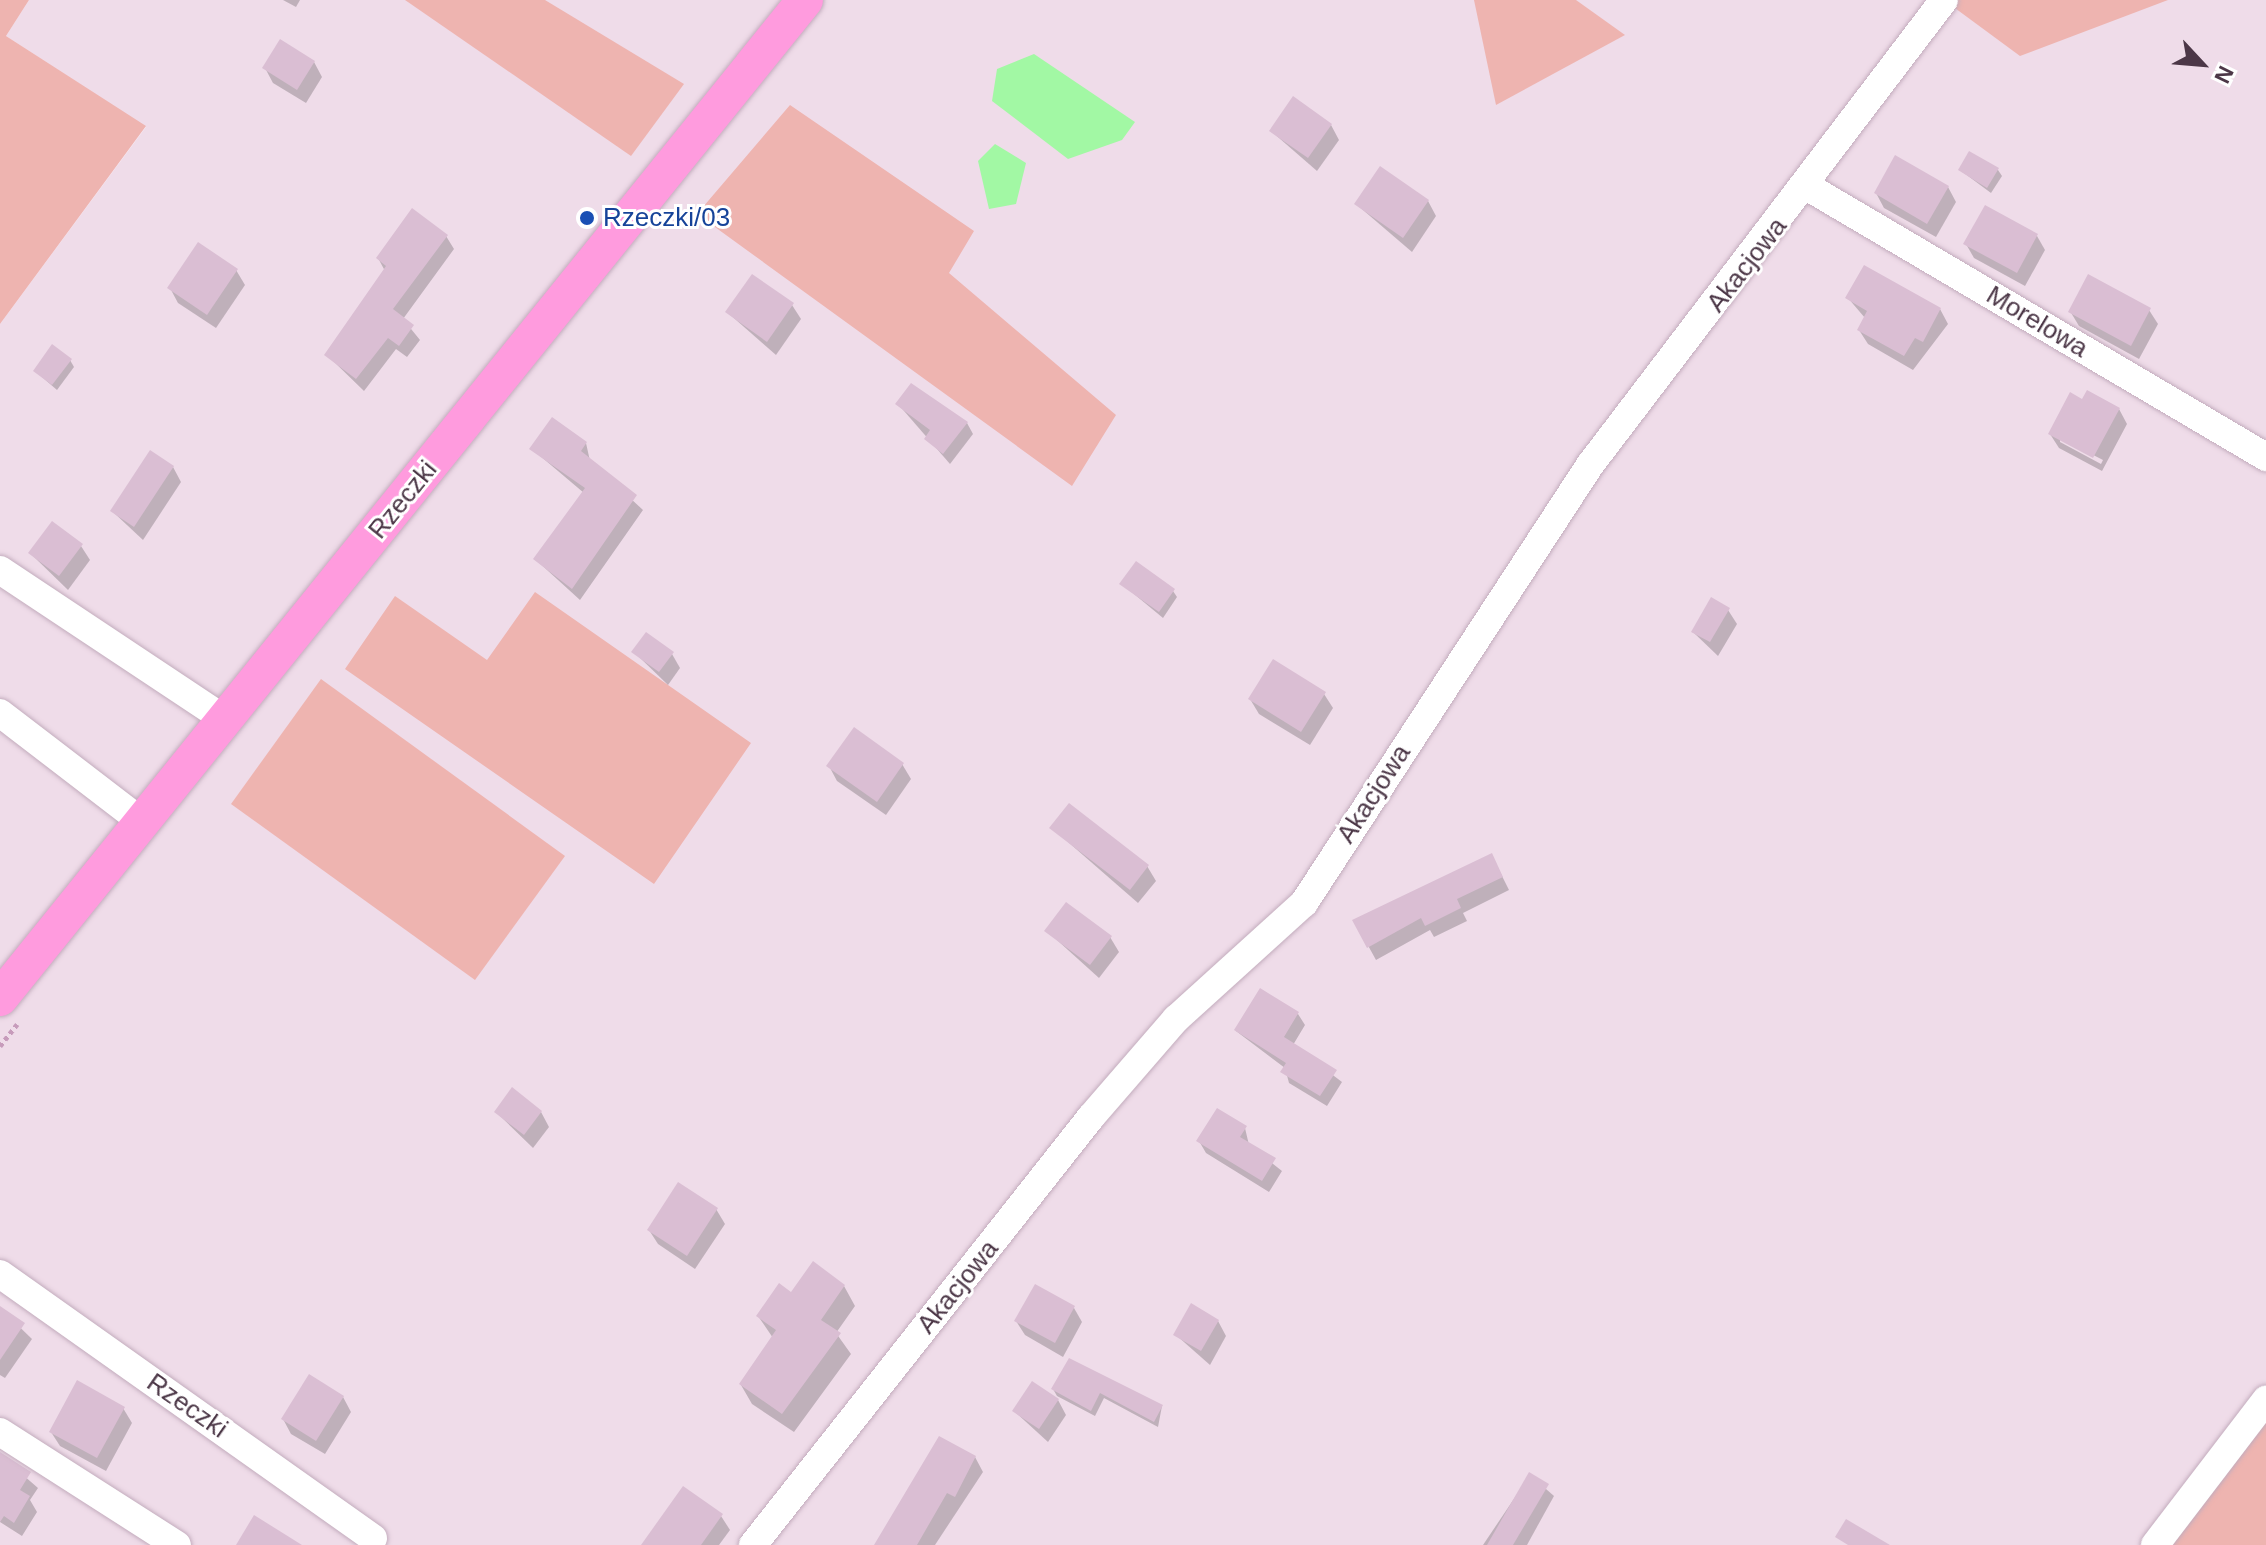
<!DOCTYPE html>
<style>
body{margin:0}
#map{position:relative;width:2266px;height:1545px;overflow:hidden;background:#f7eaf3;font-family:Arial,sans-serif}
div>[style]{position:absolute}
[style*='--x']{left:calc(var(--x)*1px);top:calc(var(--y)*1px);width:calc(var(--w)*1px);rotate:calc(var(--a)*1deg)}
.residential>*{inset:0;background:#efdce9}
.green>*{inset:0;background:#eeb4b0}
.water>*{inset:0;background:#a2f8a4}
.shadow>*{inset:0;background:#0003}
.building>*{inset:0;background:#dabed3}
.path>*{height:5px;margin-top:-2.5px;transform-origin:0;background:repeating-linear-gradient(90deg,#c79bbb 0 4px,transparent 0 8px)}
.roads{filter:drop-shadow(0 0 2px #c3acbd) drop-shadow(0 0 2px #c3acbd)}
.minor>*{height:28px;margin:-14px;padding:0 14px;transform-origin:14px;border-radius:14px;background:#fff}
.major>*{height:36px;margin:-18px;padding:0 18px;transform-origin:18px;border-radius:18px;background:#ff9bde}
.dots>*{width:22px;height:22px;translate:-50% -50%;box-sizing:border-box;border:4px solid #fff;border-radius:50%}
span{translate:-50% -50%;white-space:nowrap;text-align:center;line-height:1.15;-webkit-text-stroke:6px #fff;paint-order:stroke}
.transit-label{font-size:26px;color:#164399}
.left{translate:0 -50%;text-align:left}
.street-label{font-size:26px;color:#4c3747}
.north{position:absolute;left:2162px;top:24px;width:80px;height:80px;-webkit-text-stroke:6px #fff;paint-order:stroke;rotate:116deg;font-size:22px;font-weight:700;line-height:32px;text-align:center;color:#4c3747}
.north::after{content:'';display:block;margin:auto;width:28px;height:36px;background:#4c3747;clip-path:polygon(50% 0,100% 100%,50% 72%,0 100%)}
</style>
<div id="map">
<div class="residential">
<div style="clip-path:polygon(29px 0,2266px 0,2266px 1545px,0 1545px,0 324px,146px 127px,6px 36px)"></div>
</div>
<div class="green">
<div style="clip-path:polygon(0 0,29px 0,6px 36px,146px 126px,0 324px)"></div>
<div style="clip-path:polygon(405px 0,545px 0,684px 84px,631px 156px)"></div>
<div style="clip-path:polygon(1474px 0,1576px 0,1625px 35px,1496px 105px)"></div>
<div style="clip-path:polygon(1944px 0,2168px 0,2020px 56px)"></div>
<div style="clip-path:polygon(790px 105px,974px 231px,949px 273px,1116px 415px,1072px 486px,697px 214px)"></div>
<div style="clip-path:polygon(535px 592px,751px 743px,654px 884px,345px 669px,395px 596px,487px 660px)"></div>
<div style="clip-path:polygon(321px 679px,565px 856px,475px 980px,231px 804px)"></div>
<div style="clip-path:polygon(2266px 1400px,2266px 1545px,2154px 1545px)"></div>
</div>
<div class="water">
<div style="clip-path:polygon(1034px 54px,1135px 122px,1122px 140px,1068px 159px,992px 101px,997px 69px)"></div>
<div style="clip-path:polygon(995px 144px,1026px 163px,1016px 204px,989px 209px,978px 161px)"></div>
</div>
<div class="shadow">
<div style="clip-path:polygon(283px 0,300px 0,296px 7px)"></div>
<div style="clip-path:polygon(314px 62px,322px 77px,306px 103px,273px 83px,265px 68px)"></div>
<div style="clip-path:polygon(1331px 125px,1339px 140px,1317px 171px,1271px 131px)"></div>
<div style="clip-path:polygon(1960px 170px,1998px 170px,2002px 176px,1991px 193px)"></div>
<div style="clip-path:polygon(1948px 187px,1956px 202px,1936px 237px,1884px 208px,1876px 193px)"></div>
<div style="clip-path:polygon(1428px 201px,1436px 216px,1412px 252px,1356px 204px)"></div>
<div style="clip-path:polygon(446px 236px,454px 249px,403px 319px,420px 340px,407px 357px,396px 349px,364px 391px,327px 355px,385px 271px,378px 258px)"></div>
<div style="clip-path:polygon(2037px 236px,2045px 250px,2025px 286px,1974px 258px,1966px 244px)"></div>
<div style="clip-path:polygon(236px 270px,245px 285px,216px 328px,178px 303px,170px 288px)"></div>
<div style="clip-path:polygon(1848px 298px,1940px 309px,1948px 324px,1913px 370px,1868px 344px,1859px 330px,1865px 318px)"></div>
<div style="clip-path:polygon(792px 305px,801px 319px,776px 355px,727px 312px)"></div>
<div style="clip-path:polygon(2149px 310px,2158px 324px,2139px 359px,2079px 326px,2070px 311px)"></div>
<div style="clip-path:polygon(70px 360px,74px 367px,57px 390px,35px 371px)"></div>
<div style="clip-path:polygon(evenodd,2083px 401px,2119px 409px,2127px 424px,2102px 471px,2059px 448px,2050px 434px,2083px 401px,2060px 438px,2103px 460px,2101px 464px,2060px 442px,2060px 438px)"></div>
<div style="clip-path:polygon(898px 404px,967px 423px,973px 434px,950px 464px)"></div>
<div style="clip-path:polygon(586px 443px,590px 461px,643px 510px,580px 600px,535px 559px,584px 493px,532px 449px)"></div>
<div style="clip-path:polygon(173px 467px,181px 482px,143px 540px,112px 511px)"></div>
<div style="clip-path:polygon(81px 546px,90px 560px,68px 590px,30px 553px)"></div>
<div style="clip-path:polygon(1122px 584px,1173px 591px,1177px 597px,1163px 618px)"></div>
<div style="clip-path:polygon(1728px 610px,1737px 624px,1718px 656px,1693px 632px)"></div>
<div style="clip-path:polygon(634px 652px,672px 654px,680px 668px,668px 685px)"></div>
<div style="clip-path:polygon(1324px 694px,1333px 708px,1310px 745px,1259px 714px,1250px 699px)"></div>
<div style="clip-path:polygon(902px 764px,911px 779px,886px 815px,837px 781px,829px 766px)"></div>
<div style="clip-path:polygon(1052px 828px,1147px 866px,1156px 881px,1138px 903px)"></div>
<div style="clip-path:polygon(1498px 868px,1509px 890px,1463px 913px,1467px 921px,1434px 937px,1430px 930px,1376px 960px,1354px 920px)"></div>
<div style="clip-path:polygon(1047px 931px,1110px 937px,1119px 952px,1099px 978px)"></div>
<div style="clip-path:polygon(1298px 1014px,1305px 1025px,1293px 1045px,1342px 1082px,1327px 1106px,1289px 1083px,1285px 1068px,1236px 1031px)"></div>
<div style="clip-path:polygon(496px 1112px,541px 1112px,549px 1127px,533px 1148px)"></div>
<div style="clip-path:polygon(1245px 1128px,1249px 1145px,1282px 1171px,1269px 1192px,1206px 1153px,1199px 1141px)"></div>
<div style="clip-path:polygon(716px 1209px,725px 1224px,695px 1269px,658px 1244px,649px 1230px)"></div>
<div style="clip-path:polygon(844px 1286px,855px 1306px,836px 1333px,851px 1354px,794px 1432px,752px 1404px,741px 1385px,773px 1338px,758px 1316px,792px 1295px)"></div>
<div style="clip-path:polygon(0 1308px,32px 1339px,5px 1378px,0 1375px)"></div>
<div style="clip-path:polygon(1074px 1308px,1082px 1322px,1063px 1357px,1025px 1335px,1016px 1321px)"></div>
<div style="clip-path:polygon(1218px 1321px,1226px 1336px,1210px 1365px,1176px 1335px)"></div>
<div style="clip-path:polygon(1070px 1361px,1162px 1406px,1158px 1427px,1104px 1398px,1095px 1416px,1057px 1396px,1053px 1389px)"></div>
<div style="clip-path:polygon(343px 1397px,351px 1412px,325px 1454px,291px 1434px,283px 1419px)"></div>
<div style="clip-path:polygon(1058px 1400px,1066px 1415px,1048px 1442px,1014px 1411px)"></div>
<div style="clip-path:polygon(123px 1408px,132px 1423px,106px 1471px,60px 1446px,51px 1432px)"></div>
<div style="clip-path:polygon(0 1455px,38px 1488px,30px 1500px,37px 1512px,22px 1536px,0 1522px)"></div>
<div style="clip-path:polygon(975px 1457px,983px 1472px,935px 1545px,882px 1545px)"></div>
<div style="clip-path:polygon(1530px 1475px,1554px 1496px,1527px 1545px,1483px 1545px)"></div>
<div style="clip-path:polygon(721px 1516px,730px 1530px,719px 1545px,684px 1545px)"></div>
</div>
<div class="building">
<div style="clip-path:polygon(280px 39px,315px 61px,297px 90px,262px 68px)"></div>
<div style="clip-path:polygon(1293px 96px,1332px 124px,1308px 158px,1269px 131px)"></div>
<div style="clip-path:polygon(1969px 151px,1999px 168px,1987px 188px,1958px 170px)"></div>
<div style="clip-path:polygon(1895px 155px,1949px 186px,1927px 224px,1874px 193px)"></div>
<div style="clip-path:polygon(1380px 166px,1429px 200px,1403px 238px,1354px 204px)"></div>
<div style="clip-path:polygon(1985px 205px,2038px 234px,2017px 273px,1963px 244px)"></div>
<div style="clip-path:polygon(412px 208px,448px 235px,393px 309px,414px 325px,399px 346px,388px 338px,356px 379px,324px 355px,386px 266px,376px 258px)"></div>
<div style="clip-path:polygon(198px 242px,238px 269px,207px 315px,167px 288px)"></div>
<div style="clip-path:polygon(1864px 265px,1941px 308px,1923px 342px,1915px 338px,1904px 356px,1857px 330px,1867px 311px,1845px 298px)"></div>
<div style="clip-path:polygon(752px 274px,794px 303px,767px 342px,725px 312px)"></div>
<div style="clip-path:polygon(2088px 274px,2151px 308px,2131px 346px,2068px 312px)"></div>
<div style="clip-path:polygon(52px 344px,72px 359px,52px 385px,33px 371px)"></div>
<div style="clip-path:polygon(911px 383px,968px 422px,943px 454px,924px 439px,930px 430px,895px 404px)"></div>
<div style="clip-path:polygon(2087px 390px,2120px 408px,2093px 458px,2048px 434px,2070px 392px,2082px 399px)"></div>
<div style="clip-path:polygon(552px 417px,587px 442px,581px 451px,637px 495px,572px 589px,533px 559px,585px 488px,529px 449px)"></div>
<div style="clip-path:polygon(150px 450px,174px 466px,134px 527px,110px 511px)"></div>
<div style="clip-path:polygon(52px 521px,83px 544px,59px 576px,28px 553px)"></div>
<div style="clip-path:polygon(1136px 561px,1175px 589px,1159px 612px,1119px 584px)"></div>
<div style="clip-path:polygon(1711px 597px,1730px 608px,1710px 642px,1691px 632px)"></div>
<div style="clip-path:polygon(646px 632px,674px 652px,659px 672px,631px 652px)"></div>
<div style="clip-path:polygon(1273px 659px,1326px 692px,1301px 732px,1248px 699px)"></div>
<div style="clip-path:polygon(854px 727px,904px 763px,877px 802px,826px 766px)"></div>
<div style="clip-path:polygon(1069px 803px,1149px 865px,1130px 890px,1049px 828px)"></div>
<div style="clip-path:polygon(1492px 853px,1503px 877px,1457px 899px,1461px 908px,1425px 926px,1421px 918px,1367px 948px,1352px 920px)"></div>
<div style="clip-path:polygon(1066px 902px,1112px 936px,1090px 965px,1044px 931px)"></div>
<div style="clip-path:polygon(1260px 988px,1299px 1012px,1284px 1037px,1337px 1070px,1320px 1096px,1280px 1072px,1286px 1063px,1234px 1030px)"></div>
<div style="clip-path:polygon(512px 1087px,542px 1111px,524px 1135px,494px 1112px)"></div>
<div style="clip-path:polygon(1217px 1108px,1247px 1126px,1240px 1137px,1276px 1158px,1262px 1181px,1196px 1141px)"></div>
<div style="clip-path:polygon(678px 1182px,718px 1208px,687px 1256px,647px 1230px)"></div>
<div style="clip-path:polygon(813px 1261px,845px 1285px,821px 1320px,841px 1333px,782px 1414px,739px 1384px,776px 1330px,756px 1316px,779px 1283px,791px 1292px)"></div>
<div style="clip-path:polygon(1035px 1284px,1075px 1306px,1055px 1343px,1014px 1321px)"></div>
<div style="clip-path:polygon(1191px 1303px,1219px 1320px,1201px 1351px,1173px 1335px)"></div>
<div style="clip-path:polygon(0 1306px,25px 1323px,0 1360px)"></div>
<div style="clip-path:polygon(1069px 1358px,1163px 1405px,1154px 1422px,1100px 1393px,1091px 1411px,1051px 1389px)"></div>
<div style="clip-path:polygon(309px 1374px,344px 1396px,316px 1441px,281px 1419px)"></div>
<div style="clip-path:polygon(77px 1380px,125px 1407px,97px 1458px,49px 1432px)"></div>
<div style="clip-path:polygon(1032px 1381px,1059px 1399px,1039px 1429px,1012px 1411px)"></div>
<div style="clip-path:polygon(939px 1436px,976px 1456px,955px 1497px,947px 1493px,917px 1545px,874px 1545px)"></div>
<div style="clip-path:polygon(0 1452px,31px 1472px,20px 1490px,30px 1496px,14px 1523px,4px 1516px,0 1522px)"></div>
<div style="clip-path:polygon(1529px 1472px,1549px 1484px,1513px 1545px,1487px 1545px)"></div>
<div style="clip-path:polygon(683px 1486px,723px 1514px,701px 1545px,641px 1545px)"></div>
<div style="clip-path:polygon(254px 1515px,302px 1545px,236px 1545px)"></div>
<div style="clip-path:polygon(1846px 1519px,1890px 1545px,1848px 1545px,1835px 1537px)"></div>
</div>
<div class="path">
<div style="--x:0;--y:1046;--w:28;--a:-52"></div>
</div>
<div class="roads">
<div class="minor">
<div style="--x:1808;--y:187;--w:532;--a:30.52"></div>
<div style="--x:0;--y:570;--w:269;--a:33.6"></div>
<div style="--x:0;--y:713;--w:178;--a:37.5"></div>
<div style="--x:0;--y:1274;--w:457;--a:35.3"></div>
<div style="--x:0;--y:1432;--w:210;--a:32.6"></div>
<div style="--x:753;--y:1545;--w:545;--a:-51.7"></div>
<div style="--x:1091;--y:1117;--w:130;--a:-49.1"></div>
<div style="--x:1176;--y:1019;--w:173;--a:-42.2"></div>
<div style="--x:1304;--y:903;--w:523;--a:-56.86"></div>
<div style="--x:1590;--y:465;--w:584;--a:-52.72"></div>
<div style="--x:2155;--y:1545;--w:183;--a:-52.6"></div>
</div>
<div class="major">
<div style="--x:0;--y:998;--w:1282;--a:-51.11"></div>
</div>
</div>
<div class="dots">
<div style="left:587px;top:218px;background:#1a4fb4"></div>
</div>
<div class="transit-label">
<span class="left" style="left:603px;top:218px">Rzeczki/03</span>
</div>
<div class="street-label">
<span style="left:1747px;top:265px;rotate:-52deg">Akacjowa</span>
<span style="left:2037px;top:322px;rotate:31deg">Morelowa</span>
<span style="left:403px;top:500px;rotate:-51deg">Rzeczki</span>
<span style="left:1374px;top:794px;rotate:-57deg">Akacjowa</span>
<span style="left:958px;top:1287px;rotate:-51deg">Akacjowa</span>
<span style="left:187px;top:1406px;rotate:35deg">Rzeczki</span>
</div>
<div class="north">N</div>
</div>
